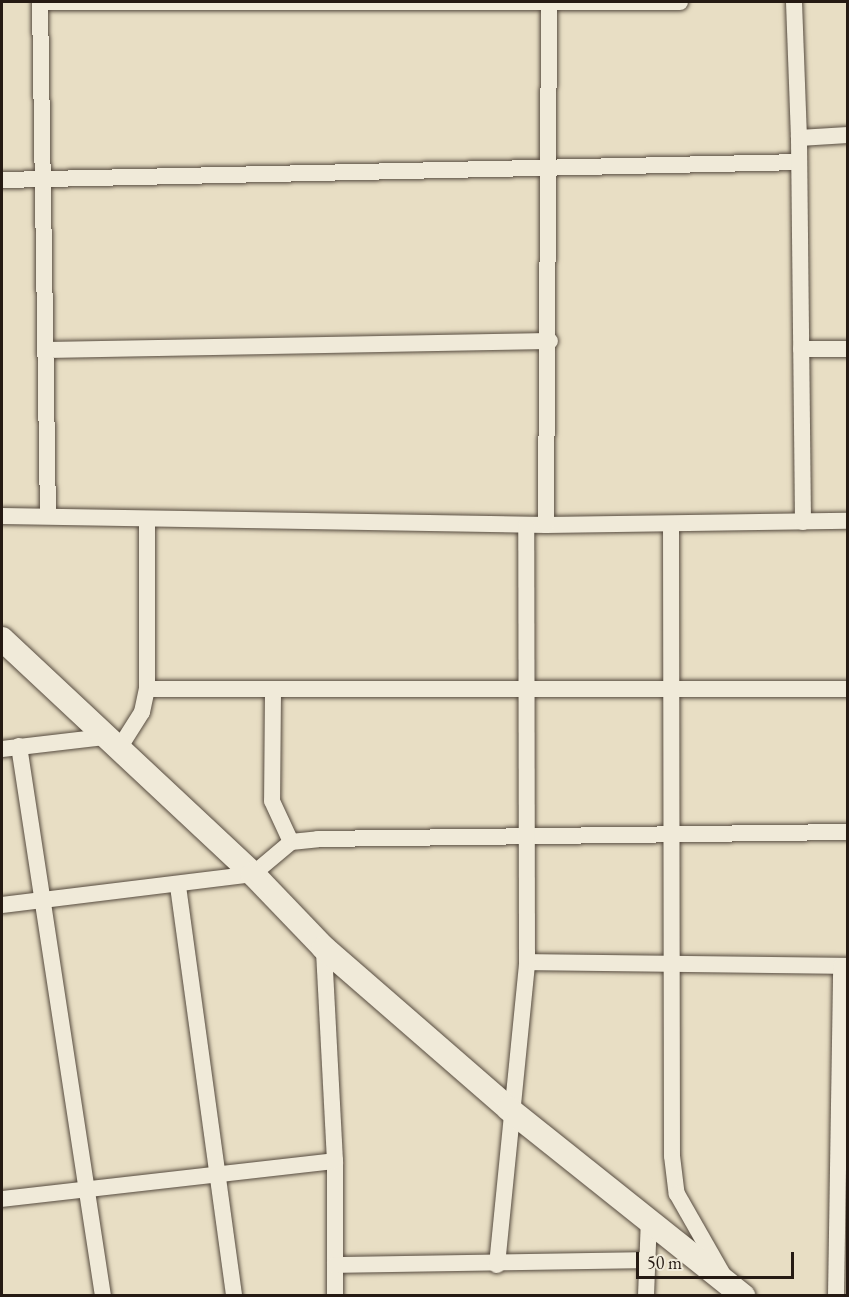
<!DOCTYPE html>
<style>
body{margin:0}
#map{position:relative;width:849px;height:1297px;overflow:hidden;background:#e8dec4;font-family:"EB Garamond",serif}
div>[style]{position:absolute}
[style*='--x']{left:calc(var(--x)*1px);top:calc(var(--y)*1px);width:calc(var(--w)*1px);rotate:calc(var(--a)*1deg)}
.roads{filter:drop-shadow(0 0 2px #564b3f) drop-shadow(0 0 2px #564b3f)}
.street>*{height:16px;margin:-8px;padding:0 8px;transform-origin:8px;border-radius:8px;background:#f0ead9}
.secondary>*{height:24px;margin:-12px;padding:0 12px;transform-origin:12px;border-radius:12px;background:#f0ead9}
span{translate:-50% -50%;white-space:nowrap;text-align:center;line-height:1.15;-webkit-text-stroke:4.5px #f0ead9;paint-order:stroke}
.frame{position:absolute;inset:0;border:3px solid #251a13;pointer-events:none}
.scale{position:absolute;left:636px;top:1252px;width:158px;height:27px;box-sizing:border-box;border:3px solid #251a13;border-top:0;padding-left:8px;font-size:18px;line-height:21px;white-space:nowrap;color:#251a13;-webkit-text-stroke:4px #f0ead9;paint-order:stroke}
</style>
<div id="map">
<div class="roads">
<div class="street">
<div style="--x:40;--y:2;--w:640;--a:0"></div>
<div style="--x:40;--y:2;--w:513;--a:89.11"></div>
<div style="--x:794;--y:2;--w:136;--a:87.9"></div>
<div style="--x:2;--y:180;--w:797;--a:-1.29"></div>
<div style="--x:801;--y:349;--w:47;--a:0"></div>
<div style="--x:46;--y:350;--w:504;--a:-1.02"></div>
<div style="--x:2;--y:516;--w:544;--a:0.95"></div>
<div style="--x:546;--y:525;--w:302;--a:-0.8"></div>
<div style="--x:147;--y:520;--w:169;--a:90"></div>
<div style="--x:147;--y:689;--w:701;--a:0"></div>
<div style="--x:803;--y:522;--w:384;--a:-90.6"></div>
<div style="--x:799;--y:138;--w:49;--a:-3.5"></div>
<div style="--x:546;--y:525;--w:523;--a:-89.67"></div>
<div style="--x:671;--y:525;--w:631;--a:89.91"></div>
<div style="--x:672;--y:1156;--w:38;--a:83"></div>
<div style="--x:677;--y:1194;--w:91;--a:60.3"></div>
<div style="--x:273;--y:693;--w:108;--a:90.5"></div>
<div style="--x:272;--y:801;--w:45;--a:65.1"></div>
<div style="--x:19;--y:746;--w:556;--a:81.32"></div>
<div style="--x:2;--y:749;--w:103;--a:-6.7"></div>
<div style="--x:118;--y:750;--w:45;--a:-57.7"></div>
<div style="--x:142;--y:712;--w:24;--a:-78"></div>
<div style="--x:178;--y:886;--w:414;--a:82.2"></div>
<div style="--x:2;--y:905;--w:253;--a:-7"></div>
<div style="--x:253;--y:874;--w:50;--a:-40.1"></div>
<div style="--x:291;--y:842;--w:27;--a:-6"></div>
<div style="--x:318;--y:839;--w:530;--a:-0.76"></div>
<div style="--x:527;--y:962;--w:321;--a:0.7"></div>
<div style="--x:335;--y:1161;--w:135;--a:90"></div>
<div style="--x:2;--y:1199;--w:335;--a:-6.5"></div>
<div style="--x:335;--y:1161;--w:213;--a:-93"></div>
<div style="--x:335;--y:1265;--w:310;--a:-0.9"></div>
<div style="--x:497;--y:1265;--w:304;--a:-84.3"></div>
<div style="--x:527;--y:962;--w:437;--a:-90.1"></div>
<div style="--x:646;--y:1296;--w:77;--a:-87.8"></div>
<div style="--x:836;--y:1296;--w:330;--a:-89.1"></div>
</div>
<div class="secondary">
<div style="--x:2;--y:639;--w:344;--a:43.1"></div>
<div style="--x:253;--y:874;--w:103;--a:46.2"></div>
<div style="--x:324;--y:948;--w:245;--a:41"></div>
<div style="--x:509;--y:1109;--w:300;--a:38.6"></div>
</div>
</div>
<div class="frame"></div>
<div class="scale">50 m</div>
</div>
